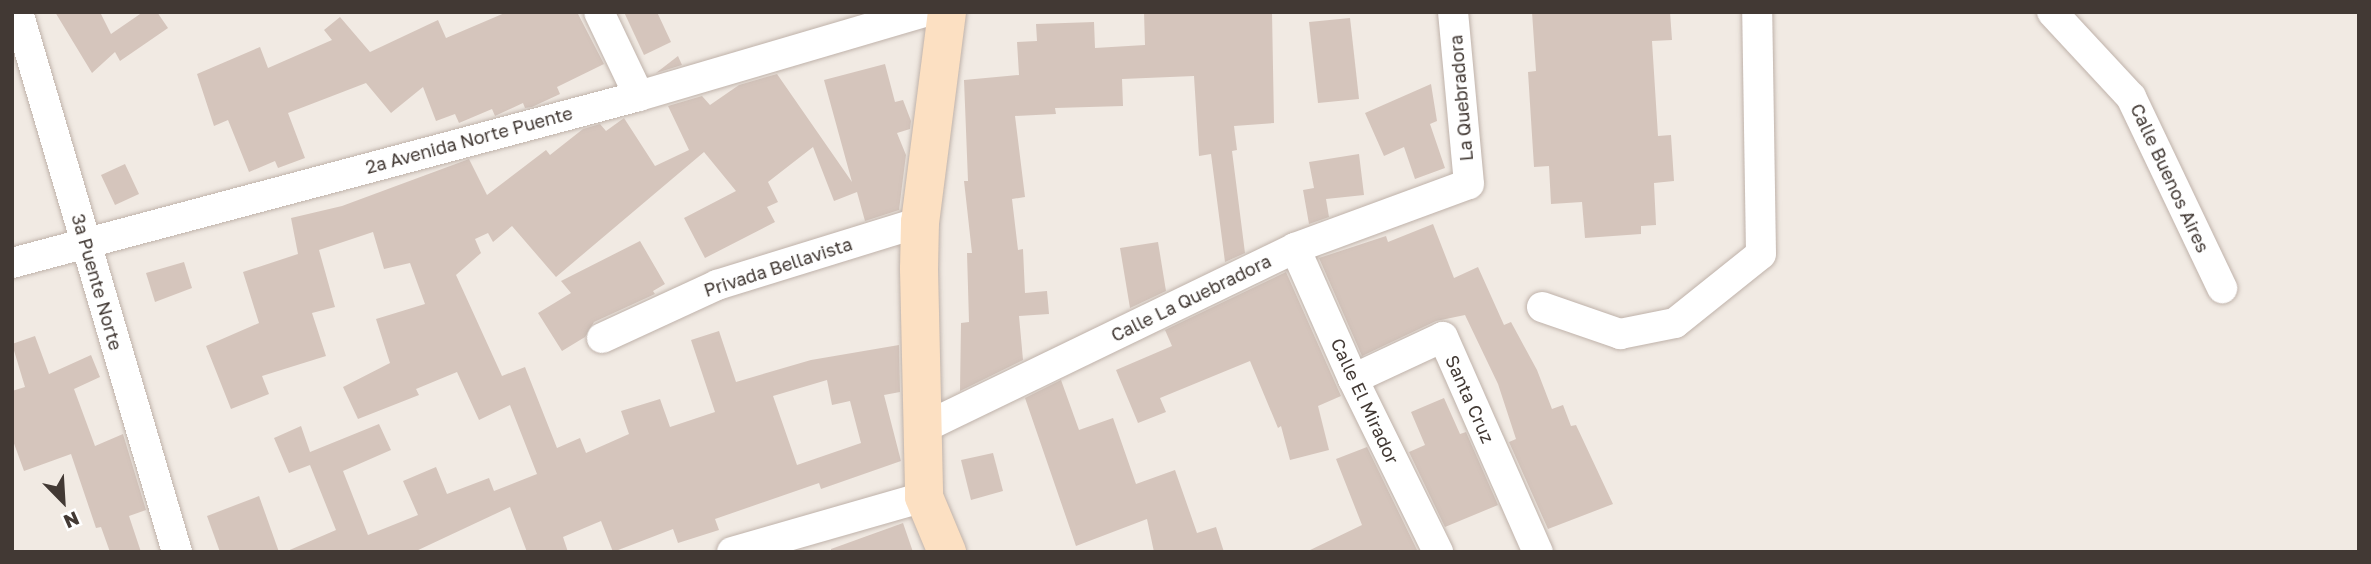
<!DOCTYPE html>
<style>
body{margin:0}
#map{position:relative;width:2371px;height:564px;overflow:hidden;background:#f1eae3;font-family:"Golos Text",sans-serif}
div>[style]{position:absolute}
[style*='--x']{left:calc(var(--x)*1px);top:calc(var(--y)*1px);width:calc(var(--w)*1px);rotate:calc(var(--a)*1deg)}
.building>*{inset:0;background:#d5c5bc}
.roads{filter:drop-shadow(0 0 2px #bfb2aa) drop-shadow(0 0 2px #bfb2aa)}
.street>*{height:30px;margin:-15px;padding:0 15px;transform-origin:15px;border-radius:15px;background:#fff}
.secondary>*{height:38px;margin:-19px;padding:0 19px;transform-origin:19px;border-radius:19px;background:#fce0c2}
span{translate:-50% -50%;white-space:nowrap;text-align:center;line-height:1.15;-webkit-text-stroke:7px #fff;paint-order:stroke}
.street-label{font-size:18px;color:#423934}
.frame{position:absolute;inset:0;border:14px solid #423934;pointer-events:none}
.north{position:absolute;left:28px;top:466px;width:70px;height:70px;-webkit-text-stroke:5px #fff;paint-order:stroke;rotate:156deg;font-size:19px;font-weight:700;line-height:28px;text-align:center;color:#423934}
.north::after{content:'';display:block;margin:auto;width:24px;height:32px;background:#423934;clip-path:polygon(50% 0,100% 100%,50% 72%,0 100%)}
</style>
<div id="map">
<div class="building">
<div style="clip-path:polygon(55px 12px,100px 12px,111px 34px,143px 12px,157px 12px,168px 28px,120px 61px,115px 52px,92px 73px)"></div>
<div style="clip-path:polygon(507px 12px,577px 12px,604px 64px,557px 87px,560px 94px,532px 107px,525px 108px,523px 103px,495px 116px,492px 109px,459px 123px,455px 114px,436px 121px,423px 87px,391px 113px,366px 83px,288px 113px,305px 158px,278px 168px,275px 161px,249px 172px,228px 120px,214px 126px,197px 74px,260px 47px,268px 68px,332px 40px,324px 30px,340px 17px,370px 52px,438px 20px,446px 38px)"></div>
<div style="clip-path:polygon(624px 12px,657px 12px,671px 42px,644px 55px)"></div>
<div style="clip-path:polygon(1144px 12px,1272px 12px,1274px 123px,1234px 126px,1237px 150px,1232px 151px,1245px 253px,1225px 262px,1211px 154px,1199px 156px,1194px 76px,1122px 79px,1123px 106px,1055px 108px,1056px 114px,1015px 116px,1025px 197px,1012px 199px,1018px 250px,1023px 249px,1025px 293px,1047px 291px,1049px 314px,1019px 316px,1023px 360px,960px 391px,961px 323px,969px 322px,967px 253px,972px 253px,964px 181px,968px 181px,964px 80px,1019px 75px,1017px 42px,1037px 41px,1036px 24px,1094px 22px,1095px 48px,1145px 45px)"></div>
<div style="clip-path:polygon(1532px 12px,1670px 12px,1672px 40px,1652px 41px,1658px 136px,1671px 135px,1674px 181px,1654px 183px,1656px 225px,1641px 226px,1641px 234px,1585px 238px,1582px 202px,1551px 204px,1549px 166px,1534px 167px,1528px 72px,1536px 71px)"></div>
<div style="clip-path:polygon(1350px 18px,1359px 99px,1318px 103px,1309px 22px)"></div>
<div style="clip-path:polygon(678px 56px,682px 65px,656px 73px)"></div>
<div style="clip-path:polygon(evenodd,885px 64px,895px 102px,903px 100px,911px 121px,910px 129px,897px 133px,906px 155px,899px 210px,865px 221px,857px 192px,834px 201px,813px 147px,768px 182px,778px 202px,767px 207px,775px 222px,705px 258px,684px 218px,736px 191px,704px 152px,556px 277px,512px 226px,493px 242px,488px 233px,475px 239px,481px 253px,456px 275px,502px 376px,525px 367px,557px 448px,580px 438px,586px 453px,629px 434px,621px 411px,660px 399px,670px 427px,715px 412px,691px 340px,719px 331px,736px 382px,811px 360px,899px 345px,900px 392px,884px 395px,901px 461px,821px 489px,819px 483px,715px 519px,719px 530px,678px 543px,673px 529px,613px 552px,601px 521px,563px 537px,568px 552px,527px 552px,510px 507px,414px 552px,285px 552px,336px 530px,310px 465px,289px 473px,274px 438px,301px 426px,310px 452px,379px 424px,391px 450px,343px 471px,368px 535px,418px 515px,403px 481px,436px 467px,447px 494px,489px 478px,494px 491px,537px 474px,510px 405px,479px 420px,457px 372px,416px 389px,419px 395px,358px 419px,343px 387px,390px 363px,376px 319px,425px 304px,410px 263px,384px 269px,373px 232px,319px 250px,335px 307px,312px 313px,326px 356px,262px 376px,269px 394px,231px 409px,206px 346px,259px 323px,243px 272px,298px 254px,291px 218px,342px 206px,469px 159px,487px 195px,546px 150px,550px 155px,583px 129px,600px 124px,606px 131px,624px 118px,655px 166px,689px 150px,668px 106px,702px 96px,710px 105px,739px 85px,777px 74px,852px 182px,824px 80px,885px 64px,827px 380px,832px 405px,850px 401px,861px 443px,797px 465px,773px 396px,827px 380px)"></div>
<div style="clip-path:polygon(1431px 84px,1437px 121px,1430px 124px,1445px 168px,1415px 179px,1404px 147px,1384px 156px,1365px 113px)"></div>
<div style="clip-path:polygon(1359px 154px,1364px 195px,1326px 199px,1329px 217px,1309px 224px,1303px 190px,1314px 188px,1309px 162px)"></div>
<div style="clip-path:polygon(125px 164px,139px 194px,115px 205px,101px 175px)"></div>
<div style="clip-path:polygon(1433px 224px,1454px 278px,1478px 267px,1504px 325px,1511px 322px,1537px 370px,1552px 409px,1563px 405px,1571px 426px,1576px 425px,1613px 504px,1548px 529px,1509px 442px,1516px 439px,1498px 384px,1465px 315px,1436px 321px,1362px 356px,1319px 258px,1386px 236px,1388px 242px)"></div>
<div style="clip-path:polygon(640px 241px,665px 284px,653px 291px,655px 294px,594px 322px,585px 337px,562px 351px,538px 313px,571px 293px,561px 281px)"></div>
<div style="clip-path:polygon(1158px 242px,1166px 291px,1130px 308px,1120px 248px)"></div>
<div style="clip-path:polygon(184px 262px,192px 288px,155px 302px,146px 273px)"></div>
<div style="clip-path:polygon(1286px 272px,1341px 396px,1318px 406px,1329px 450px,1290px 460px,1281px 426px,1278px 428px,1250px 361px,1160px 398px,1166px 412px,1138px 423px,1116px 370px,1172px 346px,1165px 330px)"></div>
<div style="clip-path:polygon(35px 336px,49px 374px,91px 355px,100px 377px,74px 389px,95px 446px,123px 434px,146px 510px,129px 516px,141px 552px,110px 552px,101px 527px,96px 528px,71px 454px,24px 471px,12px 438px,12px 391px,25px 387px,12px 344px)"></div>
<div style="clip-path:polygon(1061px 380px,1079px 430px,1113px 418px,1136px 484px,1175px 470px,1197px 533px,1216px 527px,1224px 552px,1154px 552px,1147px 519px,1076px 546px,1025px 398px)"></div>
<div style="clip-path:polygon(1444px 398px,1460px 434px,1466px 432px,1498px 505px,1445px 527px,1409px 452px,1425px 445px,1411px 412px)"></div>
<div style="clip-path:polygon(1367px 447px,1418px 552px,1306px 552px,1362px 525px,1336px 459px)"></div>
<div style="clip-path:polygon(993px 453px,1003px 491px,971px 500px,961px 460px)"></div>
<div style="clip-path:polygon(259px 496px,279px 552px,220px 552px,207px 516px)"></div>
<div style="clip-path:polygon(903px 523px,913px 552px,831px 552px,831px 549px)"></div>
</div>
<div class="roads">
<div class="street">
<div style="--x:18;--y:12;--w:563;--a:73.59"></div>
<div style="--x:599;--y:12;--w:93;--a:64.5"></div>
<div style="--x:2052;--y:12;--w:116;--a:47.1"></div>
<div style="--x:2131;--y:97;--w:212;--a:64.5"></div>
<div style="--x:1295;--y:248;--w:143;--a:66.1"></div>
<div style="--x:1353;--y:379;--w:193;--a:63.8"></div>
<div style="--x:12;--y:263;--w:649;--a:-14.91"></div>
<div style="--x:639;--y:96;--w:298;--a:-16.4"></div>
<div style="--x:1542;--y:307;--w:83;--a:19.1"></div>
<div style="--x:1620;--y:334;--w:56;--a:-11.3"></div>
<div style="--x:1675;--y:323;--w:110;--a:-38.7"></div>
<div style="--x:1761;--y:254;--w:242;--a:-90.9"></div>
<div style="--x:602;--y:338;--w:127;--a:-24.7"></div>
<div style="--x:717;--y:285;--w:213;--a:-17.2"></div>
<div style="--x:1353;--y:379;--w:99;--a:-25"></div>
<div style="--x:1443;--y:337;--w:235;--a:66.2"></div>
<div style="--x:921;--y:429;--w:415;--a:-25.8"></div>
<div style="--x:1295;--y:248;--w:185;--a:-20.2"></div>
<div style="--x:1469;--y:184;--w:173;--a:-95.3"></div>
<div style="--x:732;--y:552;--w:200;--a:-16"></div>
</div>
<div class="secondary">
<div style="--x:947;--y:12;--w:212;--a:97.3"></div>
<div style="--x:920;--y:222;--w:47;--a:91.2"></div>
<div style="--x:919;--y:269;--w:228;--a:88.7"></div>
<div style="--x:924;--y:497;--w:60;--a:67.3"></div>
</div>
</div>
<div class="street-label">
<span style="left:1461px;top:98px;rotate:-95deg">La Quebradora</span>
<span style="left:469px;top:140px;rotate:-15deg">2a Avenida Norte Puente</span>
<span style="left:2170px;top:178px;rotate:65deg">Calle Buenos Aires</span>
<span style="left:778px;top:267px;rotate:-18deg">Privada Bellavista</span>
<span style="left:97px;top:282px;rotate:74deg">3a Puente Norte</span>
<span style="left:1191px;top:298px;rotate:-26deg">Calle La Quebradora</span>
<span style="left:1470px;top:399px;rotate:66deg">Santa Cruz</span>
<span style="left:1365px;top:401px;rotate:65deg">Calle El Mirador</span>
</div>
<div class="frame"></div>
<div class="north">N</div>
</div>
